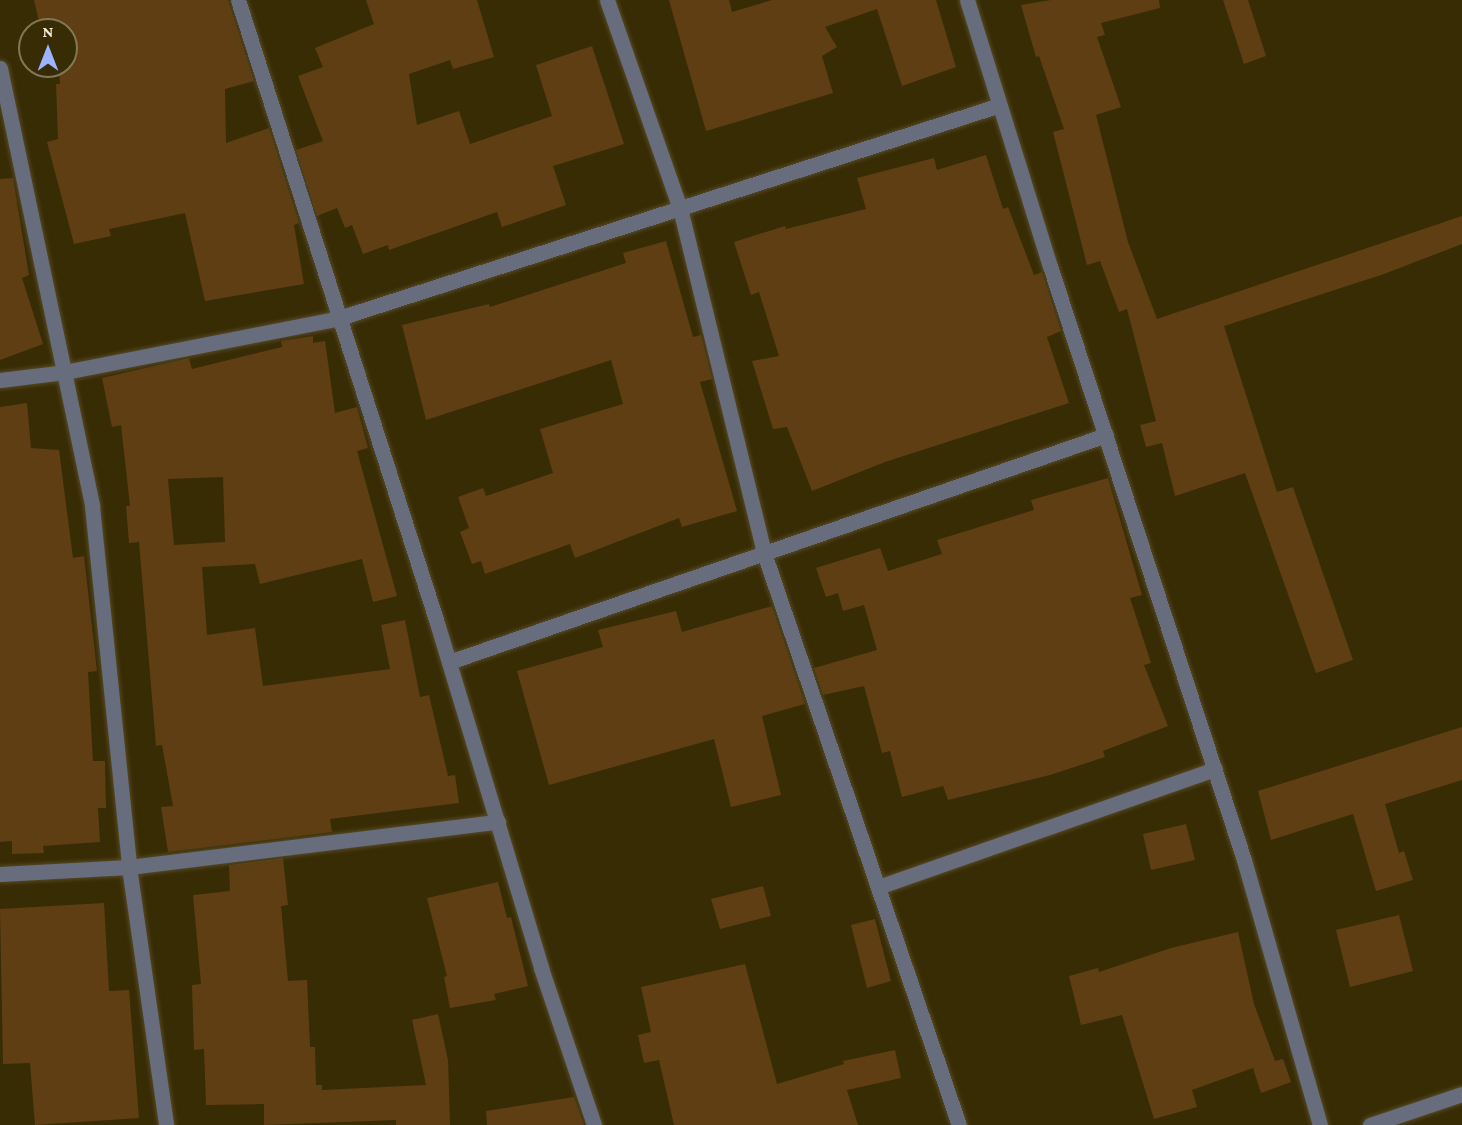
<!DOCTYPE html>
<style>
body{margin:0}
#map{position:relative;width:1462px;height:1125px;overflow:hidden;background:#382c05;font-family:"Crimson Pro",serif}
div>[style]{position:absolute}
[style*='--x']{left:calc(var(--x)*1px);top:calc(var(--y)*1px);width:calc(var(--w)*1px);rotate:calc(var(--a)*1deg)}
.building>*{inset:0;background:#5f3e13}
.roads{filter:drop-shadow(0 0 2px #564a26) drop-shadow(0 0 2px #564a26)}
.minor>*{height:15px;margin:-7.5px;padding:0 7.5px;transform-origin:7.5px;border-radius:7.5px;background:#676d7c}
.tertiary>*{height:15px;margin:-7.5px;padding:0 7.5px;transform-origin:7.5px;border-radius:7.5px;background:#676d7c}
span{translate:-50% -50%;white-space:nowrap;text-align:center;line-height:1.15;-webkit-text-stroke:5px #382c05;paint-order:stroke}
.north{position:absolute;left:18px;top:18px;width:60px;height:60px;box-sizing:border-box;background:#382c05;border:2px solid #827858;border-radius:50%;rotate:0deg;font-size:16px;font-weight:700;line-height:24px;text-align:center;color:#f1ead5}
.north::after{content:'';display:block;margin:auto;width:21px;height:27px;background:#9cb4fd;clip-path:polygon(50% 0,100% 100%,50% 72%,0 100%)}
</style>
<div id="map">
<div class="building">
<div style="clip-path:polygon(34px 0,228px 0,254px 81px,225px 89px,226px 143px,269px 128px,299px 223px,294px 225px,304px 284px,205px 301px,185px 213px,109px 229px,111px 236px,74px 244px,47px 142px,58px 139px,56px 84px,60px 84px,59px 66px,66px 66px,66px 30px,41px 30px)"></div>
<div style="clip-path:polygon(366px 0,477px 0,494px 57px,453px 69px,450px 60px,409px 74px,417px 125px,459px 111px,470px 144px,552px 116px,536px 65px,592px 46px,624px 144px,553px 166px,566px 205px,502px 227px,497px 212px,389px 250px,388px 245px,363px 254px,352px 225px,345px 228px,337px 208px,317px 216px,296px 150px,323px 141px,298px 76px,323px 67px,315px 48px,374px 24px)"></div>
<div style="clip-path:polygon(669px 0,729px 0,732px 12px,772px 0,936px 0,956px 67px,902px 86px,877px 9px,825px 27px,837px 47px,822px 56px,833px 93px,706px 131px)"></div>
<div style="clip-path:polygon(1051px 0,1159px 0,1160px 8px,1101px 23px,1105px 35px,1097px 37px,1121px 107px,1096px 115px,1128px 242px,1157px 319px,1462px 216px,1462px 244px,1384px 274px,1224px 326px,1277px 492px,1293px 487px,1353px 660px,1316px 673px,1245px 473px,1175px 496px,1162px 443px,1146px 447px,1140px 425px,1156px 421px,1127px 309px,1119px 312px,1100px 261px,1087px 265px,1053px 132px,1064px 129px,1039px 56px,1036px 57px,1021px 5px)"></div>
<div style="clip-path:polygon(1223px 0,1248px 0,1266px 56px,1244px 64px)"></div>
<div style="clip-path:polygon(986px 155px,1003px 209px,1008px 207px,1034px 275px,1042px 272px,1061px 331px,1047px 337px,1069px 403px,885px 462px,812px 491px,787px 427px,773px 429px,752px 361px,779px 356px,759px 292px,751px 295px,734px 242px,785px 226px,786px 229px,866px 209px,857px 178px,934px 158px,937px 170px)"></div>
<div style="clip-path:polygon(13px 178px,29px 275px,22px 278px,43px 344px,0 360px,0 179px)"></div>
<div style="clip-path:polygon(666px 241px,693px 337px,701px 335px,712px 379px,700px 382px,737px 511px,682px 527px,679px 518px,575px 558px,570px 544px,485px 574px,481px 561px,472px 564px,460px 532px,469px 528px,458px 497px,483px 488px,486px 496px,553px 473px,540px 429px,623px 404px,611px 360px,426px 420px,402px 325px,489px 304px,490px 307px,626px 263px,623px 253px)"></div>
<div style="clip-path:polygon(evenodd,313px 336px,313px 343px,325px 341px,335px 413px,357px 407px,368px 448px,357px 451px,397px 596px,373px 602px,362px 559px,260px 584px,255px 564px,202px 567px,207px 635px,255px 628px,263px 686px,390px 669px,381px 625px,405px 620px,420px 697px,429px 695px,448px 776px,455px 775px,459px 803px,330px 819px,332px 832px,168px 852px,161px 807px,173px 806px,162px 745px,156px 746px,139px 542px,129px 543px,126px 506px,130px 506px,121px 425px,112px 427px,102px 378px,189px 358px,192px 369px,282px 347px,281px 341px,313px 336px,223px 477px,225px 542px,174px 545px,168px 479px,223px 477px)"></div>
<div style="clip-path:polygon(27px 403px,31px 448px,59px 450px,73px 558px,84px 556px,97px 671px,88px 672px,93px 761px,105px 761px,106px 808px,98px 808px,100px 842px,43px 846px,44px 853px,12px 854px,12px 841px,0 842px,0 407px)"></div>
<div style="clip-path:polygon(1108px 478px,1142px 595px,1130px 598px,1151px 663px,1144px 665px,1168px 726px,1103px 751px,1105px 757px,1050px 775px,948px 800px,943px 786px,902px 797px,890px 751px,882px 753px,864px 686px,823px 695px,814px 668px,877px 650px,864px 605px,843px 611px,838px 593px,826px 597px,816px 568px,880px 548px,888px 571px,942px 554px,937px 540px,1034px 510px,1031px 500px)"></div>
<div style="clip-path:polygon(772px 606px,805px 704px,762px 716px,781px 795px,731px 807px,714px 739px,549px 785px,517px 671px,603px 647px,598px 630px,676px 611px,682px 632px)"></div>
<div style="clip-path:polygon(1462px 727px,1462px 780px,1385px 804px,1399px 853px,1404px 851px,1413px 880px,1376px 891px,1353px 814px,1271px 840px,1258px 791px)"></div>
<div style="clip-path:polygon(1186px 824px,1195px 860px,1151px 870px,1143px 834px)"></div>
<div style="clip-path:polygon(283px 858px,288px 905px,281px 906px,288px 981px,307px 980px,310px 1047px,315px 1047px,316px 1085px,322px 1085px,322px 1090px,426px 1085px,412px 1020px,438px 1014px,448px 1060px,450px 1125px,396px 1125px,396px 1120px,264px 1125px,264px 1104px,206px 1105px,204px 1049px,194px 1050px,192px 985px,201px 984px,193px 895px,230px 891px,229px 865px)"></div>
<div style="clip-path:polygon(498px 882px,507px 918px,511px 917px,528px 986px,494px 994px,496px 1000px,450px 1008px,444px 977px,447px 976px,427px 898px)"></div>
<div style="clip-path:polygon(763px 886px,771px 916px,720px 929px,711px 899px)"></div>
<div style="clip-path:polygon(104px 903px,109px 991px,129px 990px,139px 1118px,35px 1125px,30px 1063px,3px 1064px,0 909px)"></div>
<div style="clip-path:polygon(1399px 915px,1413px 971px,1350px 987px,1336px 930px)"></div>
<div style="clip-path:polygon(875px 919px,891px 981px,867px 988px,851px 925px)"></div>
<div style="clip-path:polygon(1238px 932px,1254px 1004px,1275px 1061px,1283px 1059px,1291px 1082px,1261px 1093px,1253px 1068px,1192px 1090px,1197px 1107px,1154px 1119px,1122px 1015px,1081px 1025px,1069px 976px,1098px 968px,1099px 972px,1171px 948px)"></div>
<div style="clip-path:polygon(745px 964px,777px 1084px,844px 1064px,843px 1061px,895px 1050px,901px 1078px,847px 1090px,858px 1125px,674px 1125px,659px 1060px,644px 1063px,638px 1035px,651px 1032px,641px 987px)"></div>
<div style="clip-path:polygon(574px 1097px,584px 1125px,487px 1125px,486px 1111px)"></div>
</div>
<div class="roads">
<div class="minor">
<div style="--x:238;--y:0;--w:657;--a:72.28"></div>
<div style="--x:438;--y:626;--w:357;--a:73.2"></div>
<div style="--x:541;--y:968;--w:166;--a:71.3"></div>
<div style="--x:607;--y:0;--w:220;--a:70.7"></div>
<div style="--x:680;--y:208;--w:355;--a:76.3"></div>
<div style="--x:764;--y:553;--w:604;--a:71.18"></div>
<div style="--x:967;--y:0;--w:279;--a:72.7"></div>
<div style="--x:1050;--y:266;--w:625;--a:71.91"></div>
<div style="--x:1244;--y:860;--w:276;--a:74"></div>
<div style="--x:0;--y:68;--w:448;--a:78.1"></div>
<div style="--x:92;--y:506;--w:363;--a:84.1"></div>
<div style="--x:129;--y:867;--w:261;--a:81.8"></div>
<div style="--x:0;--y:380;--w:65;--a:-7"></div>
<div style="--x:65;--y:372;--w:279;--a:-11.1"></div>
<div style="--x:339;--y:318;--w:694;--a:-17.86"></div>
<div style="--x:449;--y:662;--w:695;--a:-19.06"></div>
<div style="--x:0;--y:874;--w:129;--a:-3.1"></div>
<div style="--x:129;--y:867;--w:372;--a:-7"></div>
<div style="--x:878;--y:887;--w:357;--a:-19.3"></div>
</div>
<div class="tertiary">
<div style="--x:1370;--y:1125;--w:97;--a:-18.6"></div>
</div>
</div>
<div class="north">N</div>
</div>
